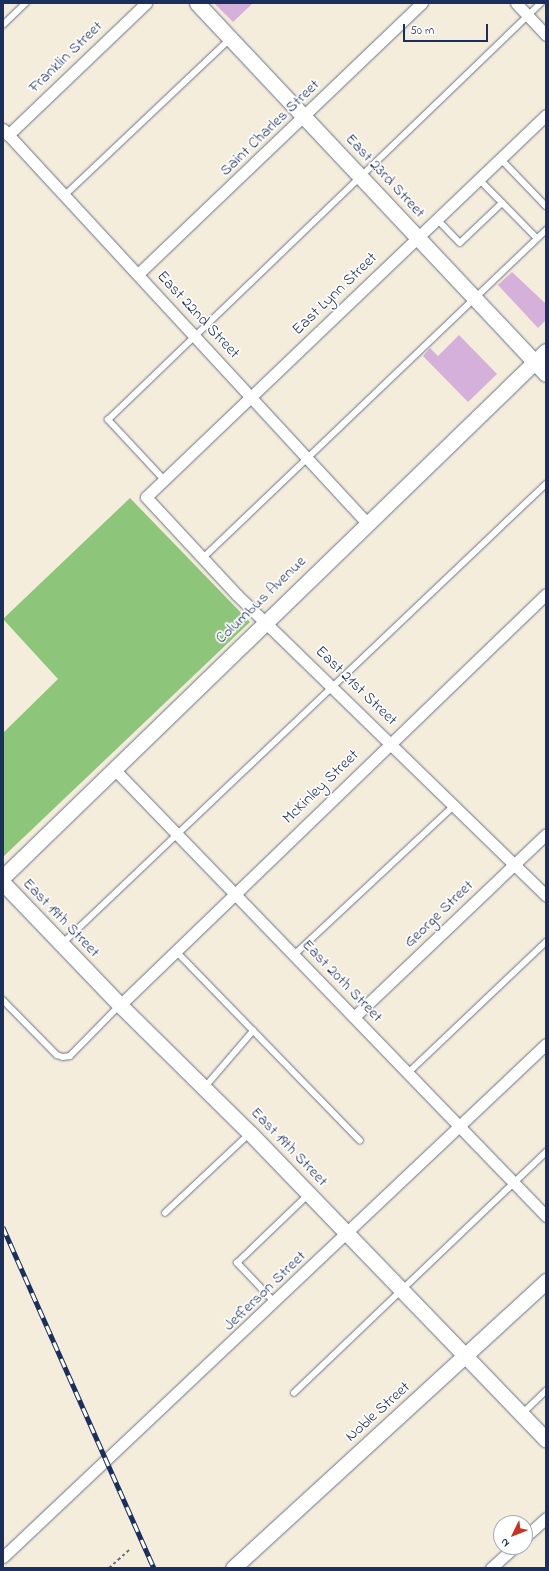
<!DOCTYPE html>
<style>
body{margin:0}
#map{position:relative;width:549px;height:1571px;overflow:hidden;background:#f5eddb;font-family:"Indie Flower",sans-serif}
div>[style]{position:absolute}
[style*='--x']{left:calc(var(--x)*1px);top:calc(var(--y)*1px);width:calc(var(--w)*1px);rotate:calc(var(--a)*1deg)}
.green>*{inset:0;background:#8dc67a}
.building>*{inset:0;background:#d5b0da}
.path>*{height:2px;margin-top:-1px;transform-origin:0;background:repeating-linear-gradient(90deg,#67728a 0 3px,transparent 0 6px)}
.roads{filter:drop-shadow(0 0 1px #67728a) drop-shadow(0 0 1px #67728a)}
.lane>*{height:5.5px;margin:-2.75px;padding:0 2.75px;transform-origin:2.75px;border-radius:2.75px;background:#fff}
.street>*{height:11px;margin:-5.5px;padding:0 5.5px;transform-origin:5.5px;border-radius:5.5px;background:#fff}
.secondary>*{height:15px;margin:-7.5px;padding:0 7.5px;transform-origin:7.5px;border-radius:7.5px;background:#fff}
.rail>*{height:4.5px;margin-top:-2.25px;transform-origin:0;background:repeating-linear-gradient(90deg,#fff 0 9px,#1b2f5e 0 18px);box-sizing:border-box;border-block:1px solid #1b2f5e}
span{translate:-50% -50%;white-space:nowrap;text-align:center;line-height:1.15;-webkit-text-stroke:3.5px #fff;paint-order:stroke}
.street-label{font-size:16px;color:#1b2f5e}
.frame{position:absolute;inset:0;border:4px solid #1b2f5e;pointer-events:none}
.north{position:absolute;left:493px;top:1515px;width:40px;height:40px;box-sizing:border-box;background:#fff;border:1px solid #a4acbf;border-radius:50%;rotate:227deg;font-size:11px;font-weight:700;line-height:16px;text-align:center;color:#1b2f5e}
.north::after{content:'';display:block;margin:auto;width:14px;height:18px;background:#c8321e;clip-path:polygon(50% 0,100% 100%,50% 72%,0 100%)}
.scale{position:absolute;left:403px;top:24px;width:85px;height:18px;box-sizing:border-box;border:2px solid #1b2f5e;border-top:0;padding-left:5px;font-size:12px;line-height:14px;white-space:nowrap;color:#1b2f5e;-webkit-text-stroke:3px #fff;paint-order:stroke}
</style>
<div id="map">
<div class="green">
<div style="clip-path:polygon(130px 498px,250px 622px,3px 857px,3px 733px,58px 679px,3px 619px)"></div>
</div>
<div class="building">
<div style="clip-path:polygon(214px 3px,253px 3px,233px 22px)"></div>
<div style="clip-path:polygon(512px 272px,546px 304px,546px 320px,538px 328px,498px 285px)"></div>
<div style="clip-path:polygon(459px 335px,497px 374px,468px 402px,423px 356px,430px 348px,438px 356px)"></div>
</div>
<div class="path">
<div style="--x:109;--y:1568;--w:27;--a:-42"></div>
</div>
<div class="roads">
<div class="lane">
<div style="--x:3;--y:25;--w:32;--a:-44"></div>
<div style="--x:501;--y:159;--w:65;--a:46.2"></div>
<div style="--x:479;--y:179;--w:83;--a:45.5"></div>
<div style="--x:65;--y:195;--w:227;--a:-43.4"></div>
<div style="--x:437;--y:219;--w:33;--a:46"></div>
<div style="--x:460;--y:243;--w:58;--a:-43.6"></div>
<div style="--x:164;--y:480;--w:82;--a:-133"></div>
<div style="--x:108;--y:420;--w:601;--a:-43.92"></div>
<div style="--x:203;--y:558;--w:475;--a:-43.7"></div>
<div style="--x:63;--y:943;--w:666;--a:-43.54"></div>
<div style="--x:176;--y:951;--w:264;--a:45.8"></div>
<div style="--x:294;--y:955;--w:220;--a:-43"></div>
<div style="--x:3;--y:1000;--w:77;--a:45.5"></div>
<div style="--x:57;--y:1055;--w:6;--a:18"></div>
<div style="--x:63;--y:1057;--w:7;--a:-8"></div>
<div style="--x:70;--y:1056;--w:71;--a:-45.6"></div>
<div style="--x:408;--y:1073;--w:190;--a:-43.5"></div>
<div style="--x:205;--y:1087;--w:74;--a:-49.4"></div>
<div style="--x:165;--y:1213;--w:115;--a:-43.2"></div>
<div style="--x:275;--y:1303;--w:55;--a:-133.5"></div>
<div style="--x:237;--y:1263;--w:98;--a:-43.8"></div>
<div style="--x:294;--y:1393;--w:349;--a:-43.7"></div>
<div style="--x:522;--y:1414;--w:33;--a:-44"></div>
</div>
<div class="street">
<div style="--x:516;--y:3;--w:44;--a:46.8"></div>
<div style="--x:546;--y:115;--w:553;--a:136.32"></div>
<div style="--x:146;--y:497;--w:134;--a:47.1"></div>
<div style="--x:237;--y:595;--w:431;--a:44.2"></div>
<div style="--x:3;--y:129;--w:536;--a:47.27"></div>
<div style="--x:8;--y:135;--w:191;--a:-43.7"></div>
<div style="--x:138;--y:274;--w:393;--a:-43.7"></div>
<div style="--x:114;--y:769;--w:622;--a:45.98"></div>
<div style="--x:120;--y:1005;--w:592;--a:-43.97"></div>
<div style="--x:354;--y:1017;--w:265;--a:-43.6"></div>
<div style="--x:525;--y:1537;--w:28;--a:-42"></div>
<div style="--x:3;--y:1557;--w:747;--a:-43.37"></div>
<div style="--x:491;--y:1568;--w:31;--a:-42"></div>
</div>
<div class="secondary">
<div style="--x:197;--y:3;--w:509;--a:46.75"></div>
<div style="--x:3;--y:877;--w:756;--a:-44.09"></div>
<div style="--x:3;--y:883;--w:169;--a:46.2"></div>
<div style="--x:120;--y:1005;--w:182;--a:44.6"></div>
<div style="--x:250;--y:1133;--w:426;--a:46"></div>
<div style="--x:233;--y:1568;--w:425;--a:-42.5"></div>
</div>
</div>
<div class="rail">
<div style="--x:3;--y:1227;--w:373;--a:66.1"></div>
</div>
<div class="street-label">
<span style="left:66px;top:57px;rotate:-44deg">Franklin Street</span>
<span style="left:270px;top:128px;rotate:-44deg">Saint Charles Street</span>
<span style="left:385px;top:176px;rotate:47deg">East 23rd Street</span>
<span style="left:335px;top:294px;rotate:-44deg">East Lynn Street</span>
<span style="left:198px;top:315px;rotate:47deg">East 22nd Street</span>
<span style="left:261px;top:600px;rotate:-44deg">Columbus Avenue</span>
<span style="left:356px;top:686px;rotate:44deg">East 21st Street</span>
<span style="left:321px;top:787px;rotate:-44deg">McKinley Street</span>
<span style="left:439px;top:914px;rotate:-44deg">George Street</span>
<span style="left:61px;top:918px;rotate:46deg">East 19th Street</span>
<span style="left:342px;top:981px;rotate:46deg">East 20th Street</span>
<span style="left:289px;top:1147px;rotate:46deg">East 19th Street</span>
<span style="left:265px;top:1291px;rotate:-44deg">Jefferson Street</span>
<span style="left:378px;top:1412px;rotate:-42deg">Noble Street</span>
</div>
<div class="frame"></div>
<div class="north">N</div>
<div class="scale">50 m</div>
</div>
